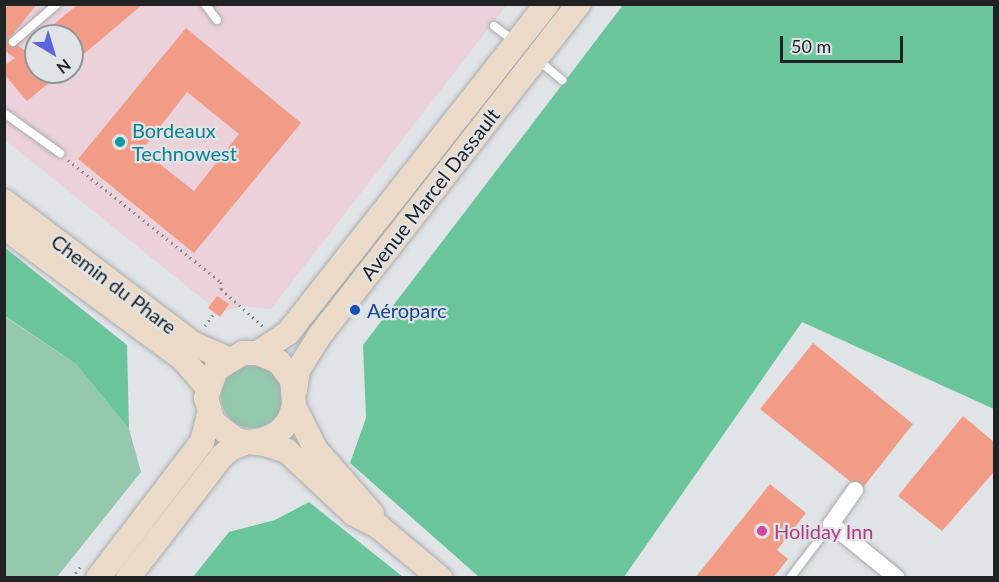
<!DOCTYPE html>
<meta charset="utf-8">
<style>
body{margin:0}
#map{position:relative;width:999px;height:582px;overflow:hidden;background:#e0e4e7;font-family:Lato,sans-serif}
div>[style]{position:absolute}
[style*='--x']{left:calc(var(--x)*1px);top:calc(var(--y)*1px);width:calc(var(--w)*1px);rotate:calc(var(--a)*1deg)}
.commercial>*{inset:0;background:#ebd2da}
.green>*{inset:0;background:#93c8ad}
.round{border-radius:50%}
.forest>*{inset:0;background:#6bc59b}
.building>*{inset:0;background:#f29c88}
.path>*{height:3px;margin-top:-1.5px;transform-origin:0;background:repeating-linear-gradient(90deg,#878a8c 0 1.5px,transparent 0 6px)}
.roads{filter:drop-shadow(0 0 2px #a8acaf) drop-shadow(0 0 2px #a8acaf)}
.lane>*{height:8px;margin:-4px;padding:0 4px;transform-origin:4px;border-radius:4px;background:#fff}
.street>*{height:16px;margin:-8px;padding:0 8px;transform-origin:8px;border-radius:8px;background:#fff}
.secondary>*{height:24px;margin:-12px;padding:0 12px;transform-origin:12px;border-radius:12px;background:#ebdac8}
.dots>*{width:16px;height:16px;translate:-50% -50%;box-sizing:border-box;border:3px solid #e0e4e7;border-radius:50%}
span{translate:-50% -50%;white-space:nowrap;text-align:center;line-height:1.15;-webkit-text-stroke:4.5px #e0e4e7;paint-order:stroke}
.culture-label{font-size:20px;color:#0d838f}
.left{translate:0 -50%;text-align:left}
.street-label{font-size:20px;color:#202223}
.transit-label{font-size:20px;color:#164399}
.hotel-label{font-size:20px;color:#b23c85}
.frame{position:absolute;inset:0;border:6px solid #202223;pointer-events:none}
.north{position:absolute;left:24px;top:24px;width:60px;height:60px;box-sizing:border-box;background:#e0e4e7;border:2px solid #939699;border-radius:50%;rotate:142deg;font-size:16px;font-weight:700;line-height:24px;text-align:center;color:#202223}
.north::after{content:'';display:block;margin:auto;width:21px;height:27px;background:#5e64dc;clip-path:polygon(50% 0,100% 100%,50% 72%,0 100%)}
.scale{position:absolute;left:780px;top:36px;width:123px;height:27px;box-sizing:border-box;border:3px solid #202223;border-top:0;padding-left:8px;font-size:18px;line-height:21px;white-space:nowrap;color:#202223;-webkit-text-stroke:4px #e0e4e7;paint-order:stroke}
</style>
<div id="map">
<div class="commercial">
<div style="clip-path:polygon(evenodd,4px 5px,504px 4px,506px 6px,271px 309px,243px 306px,219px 312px,5px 140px,4px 5px,36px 36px,72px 36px,72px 72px,36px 72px,36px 36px)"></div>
</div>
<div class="green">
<div style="clip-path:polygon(4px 316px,76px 364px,129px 429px,141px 472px,57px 577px,5px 577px)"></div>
<div class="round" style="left:221px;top:366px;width:62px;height:62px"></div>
</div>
<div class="forest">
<div style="clip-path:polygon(623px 5px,994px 5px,994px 409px,802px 322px,624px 577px,479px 577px,350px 463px,366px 418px,363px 345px)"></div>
<div style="clip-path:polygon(4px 247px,127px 345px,129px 429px,76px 364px,5px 316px)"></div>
<div style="clip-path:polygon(309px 502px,403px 577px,193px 577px,229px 532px,275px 520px)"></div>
</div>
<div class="building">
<div style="clip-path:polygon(4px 4px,37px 4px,9px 39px,24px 50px,36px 40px,36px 72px,62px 72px,27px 101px,4px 74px,4px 66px,15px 58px,4px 50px)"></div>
<div style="clip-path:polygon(78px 4px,143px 4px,72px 64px,72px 36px,40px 36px)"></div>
<div style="clip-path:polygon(evenodd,186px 28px,301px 123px,194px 253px,78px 159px,186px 28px,187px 92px,239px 134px,194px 191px,142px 150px,187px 92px)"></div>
<div style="clip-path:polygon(217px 296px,229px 304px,220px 317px,208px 308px)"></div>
<div style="clip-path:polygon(813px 343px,913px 424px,861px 490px,760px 409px)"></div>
<div style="clip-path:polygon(963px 416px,994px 442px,994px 472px,942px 531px,898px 496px)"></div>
<div style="clip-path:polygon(770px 484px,806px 513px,777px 550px,788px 559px,773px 578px,695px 578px)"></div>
</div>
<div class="path">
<div style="--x:68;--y:160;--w:196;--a:38.6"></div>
<div style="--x:221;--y:282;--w:7;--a:90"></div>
<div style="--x:221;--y:289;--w:57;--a:41.5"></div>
<div style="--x:205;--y:326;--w:16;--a:-55"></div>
<div style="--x:72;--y:578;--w:14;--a:-54"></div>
</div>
<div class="roads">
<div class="lane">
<div style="--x:205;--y:4;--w:20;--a:53"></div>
<div style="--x:494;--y:26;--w:25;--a:37"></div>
<div style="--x:13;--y:42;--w:58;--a:-40.8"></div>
<div style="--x:537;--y:59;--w:33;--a:40"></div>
<div style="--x:4;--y:113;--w:69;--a:35.5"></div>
<div style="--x:790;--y:578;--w:68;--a:-52.8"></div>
</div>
<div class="street">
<div style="--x:855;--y:490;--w:42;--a:125.2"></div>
<div style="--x:831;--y:524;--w:85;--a:39.3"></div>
</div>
<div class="secondary">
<div style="--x:4;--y:201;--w:238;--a:37"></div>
<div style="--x:194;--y:344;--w:37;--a:24"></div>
<div style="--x:4;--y:227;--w:221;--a:36.4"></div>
<div style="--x:182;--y:358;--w:40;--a:49"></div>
<div style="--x:258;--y:353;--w:36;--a:-34"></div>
<div style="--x:288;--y:333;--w:419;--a:-51.8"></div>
<div style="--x:295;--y:390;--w:20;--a:-81"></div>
<div style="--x:298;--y:370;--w:41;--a:-57.8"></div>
<div style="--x:320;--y:335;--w:420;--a:-52"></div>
<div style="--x:294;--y:406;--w:49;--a:63.4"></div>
<div style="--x:316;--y:450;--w:85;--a:48.8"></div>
<div style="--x:98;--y:578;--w:171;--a:-52.6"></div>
<div style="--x:202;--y:442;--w:30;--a:-76"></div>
<div style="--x:128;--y:578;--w:154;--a:-52.4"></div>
<div style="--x:222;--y:456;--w:13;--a:-39"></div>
<div style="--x:232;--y:448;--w:16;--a:-22"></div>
<div style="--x:247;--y:442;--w:16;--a:-7"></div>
<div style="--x:263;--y:440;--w:17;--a:-25"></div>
<div style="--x:278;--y:433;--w:16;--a:-47"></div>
<div style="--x:289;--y:421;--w:16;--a:-72"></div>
<div style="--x:294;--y:406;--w:26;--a:-94"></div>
<div style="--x:292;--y:380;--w:22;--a:-126"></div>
<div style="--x:279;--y:362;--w:23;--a:-157"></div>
<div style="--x:258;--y:353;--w:15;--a:180"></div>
<div style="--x:243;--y:353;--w:31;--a:149"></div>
<div style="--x:216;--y:369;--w:31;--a:109"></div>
<div style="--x:206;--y:398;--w:25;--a:74"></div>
<div style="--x:213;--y:422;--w:30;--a:37"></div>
<div style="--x:237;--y:440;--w:10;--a:11"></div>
<div style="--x:247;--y:442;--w:18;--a:6"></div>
<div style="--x:265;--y:444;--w:23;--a:18"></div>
<div style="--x:287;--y:451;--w:92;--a:43.2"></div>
<div style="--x:354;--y:514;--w:28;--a:27"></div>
<div style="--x:379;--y:527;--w:80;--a:39.9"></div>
</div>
</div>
<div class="dots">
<div style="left:120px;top:142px;background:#0f9aa8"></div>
<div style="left:355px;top:310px;background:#1a4fb4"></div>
<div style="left:762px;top:531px;background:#d1479c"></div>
</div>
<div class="culture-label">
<span class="left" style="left:132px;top:142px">Bordeaux<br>Technowest</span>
</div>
<div class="street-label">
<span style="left:430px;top:194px;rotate:-52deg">Avenue Marcel Dassault</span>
<span style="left:114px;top:284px;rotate:37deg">Chemin du Phare</span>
</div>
<div class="transit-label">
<span class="left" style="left:367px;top:310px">Aéroparc</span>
</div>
<div class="hotel-label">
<span class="left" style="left:774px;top:531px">Holiday Inn</span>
</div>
<div class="frame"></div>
<div class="north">N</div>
<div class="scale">50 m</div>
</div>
